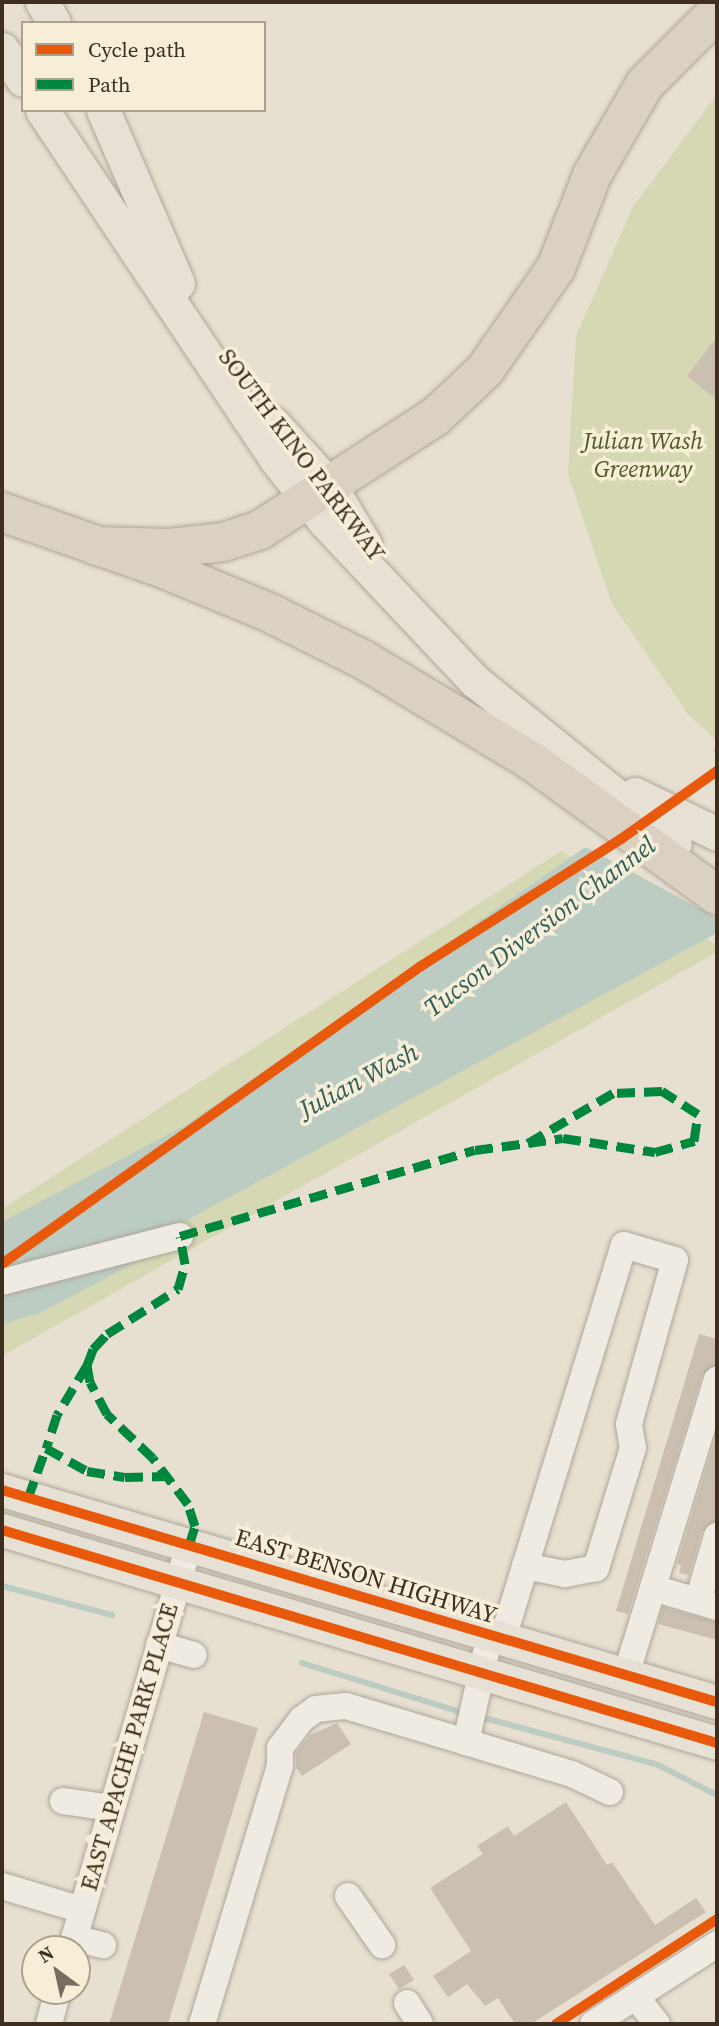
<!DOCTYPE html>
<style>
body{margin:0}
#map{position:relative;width:719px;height:2026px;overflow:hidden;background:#e7e0d1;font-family:"Source Serif 4",serif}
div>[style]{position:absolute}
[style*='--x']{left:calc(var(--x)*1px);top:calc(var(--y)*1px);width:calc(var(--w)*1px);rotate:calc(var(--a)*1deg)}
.green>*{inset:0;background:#d6d7b3}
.water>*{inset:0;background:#bcccc2}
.pier>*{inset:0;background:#e7e0d1}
.stream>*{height:6px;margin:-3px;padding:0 3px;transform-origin:3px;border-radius:3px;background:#bcccc2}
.building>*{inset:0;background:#cbbfb2}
.roads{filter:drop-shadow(0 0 2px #ada599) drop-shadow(0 0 2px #ada599)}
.minor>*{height:26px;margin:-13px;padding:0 13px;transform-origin:13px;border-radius:13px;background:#efebe3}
.major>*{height:33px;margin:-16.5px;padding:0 16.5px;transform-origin:16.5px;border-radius:16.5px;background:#e6e1d4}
.highway>*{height:38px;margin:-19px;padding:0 19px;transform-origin:19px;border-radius:19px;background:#dad1c2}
.quiet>*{height:9px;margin-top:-4.5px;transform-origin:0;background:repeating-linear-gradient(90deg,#00873e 0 18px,transparent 0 27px)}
.cycleway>*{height:10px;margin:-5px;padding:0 5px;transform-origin:5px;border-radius:5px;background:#e8590c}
span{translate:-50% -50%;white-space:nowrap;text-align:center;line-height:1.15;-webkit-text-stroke:7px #f7eed8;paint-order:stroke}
.park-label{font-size:24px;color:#4d5a26;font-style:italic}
.street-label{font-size:24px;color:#3d2e20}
.water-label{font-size:26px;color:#2f5d5a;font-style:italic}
.frame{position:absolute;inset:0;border:4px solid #3d2e20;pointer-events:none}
.legend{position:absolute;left:21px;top:21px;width:245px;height:91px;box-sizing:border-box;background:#f7eed8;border:2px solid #ada18e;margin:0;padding:9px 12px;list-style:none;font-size:21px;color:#3d2e20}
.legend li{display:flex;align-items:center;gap:14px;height:35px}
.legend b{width:35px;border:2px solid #ada18e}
.north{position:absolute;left:21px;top:1935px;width:70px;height:70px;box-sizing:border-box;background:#f7eed8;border:2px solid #ada18e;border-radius:50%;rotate:327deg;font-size:19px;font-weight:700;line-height:28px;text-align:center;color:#3d2e20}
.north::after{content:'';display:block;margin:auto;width:24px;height:32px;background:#786c5e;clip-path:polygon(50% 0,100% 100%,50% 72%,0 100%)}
</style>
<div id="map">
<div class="green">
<div style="clip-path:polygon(717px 94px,717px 741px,687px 713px,611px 602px,568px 474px,576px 336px,633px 207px)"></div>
<div style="clip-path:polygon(561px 851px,717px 945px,717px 952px,2px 1356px,2px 1209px)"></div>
</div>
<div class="water">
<div style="clip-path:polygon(717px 747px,717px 933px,167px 1231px,164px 1247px,40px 1313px,2px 1324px,2px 1222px,186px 1125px,610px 830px)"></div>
</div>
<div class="pier">
<div style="clip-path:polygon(710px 747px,717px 754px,717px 918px,582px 845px)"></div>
</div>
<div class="stream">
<div style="--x:2;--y:1586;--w:114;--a:14.8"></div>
<div style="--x:302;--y:1663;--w:173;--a:17.2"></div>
<div style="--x:477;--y:1716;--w:188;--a:15.1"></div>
<div style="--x:658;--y:1765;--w:66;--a:27"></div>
</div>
<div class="building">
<div style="clip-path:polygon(717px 337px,717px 400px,687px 376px)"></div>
<div style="clip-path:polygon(699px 1334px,717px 1339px,717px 1365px,702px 1375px,628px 1614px,616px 1611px)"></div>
<div style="clip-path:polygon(717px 1433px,717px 1521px,702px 1531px,687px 1582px,688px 1575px,679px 1573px,681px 1565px,677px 1564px)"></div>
<div style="clip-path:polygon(663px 1607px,717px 1622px,717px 1640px,658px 1624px)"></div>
<div style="clip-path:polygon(204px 1712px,258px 1728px,168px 2024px,109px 2024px)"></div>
<div style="clip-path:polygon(337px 1723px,351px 1744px,302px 1776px,296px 1767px,296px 1753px,310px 1735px)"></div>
<div style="clip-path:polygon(566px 1802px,607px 1865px,612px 1862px,655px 1925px,696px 1898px,706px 1912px,531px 2024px,515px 2024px,498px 1998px,485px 2006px,467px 1984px,448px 1997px,433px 1976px,471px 1951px,430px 1888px,483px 1854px,477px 1846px,508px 1826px,514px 1836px)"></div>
<div style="clip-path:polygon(404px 1965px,414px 1980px,399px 1989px,389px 1974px)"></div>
</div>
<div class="roads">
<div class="minor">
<div style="--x:2;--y:1282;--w:184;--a:-14.5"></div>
<div style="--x:653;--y:1588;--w:67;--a:16.5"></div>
<div style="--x:698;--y:1601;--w:68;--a:-73.7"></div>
<div style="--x:503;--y:1638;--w:411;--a:-72.9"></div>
<div style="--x:624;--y:1245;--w:53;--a:16.4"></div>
<div style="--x:675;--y:1260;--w:170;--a:105.7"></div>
<div style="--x:629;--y:1424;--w:24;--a:81"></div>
<div style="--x:633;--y:1448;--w:126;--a:107.1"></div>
<div style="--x:596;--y:1568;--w:32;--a:169"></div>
<div style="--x:565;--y:1574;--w:41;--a:-168.7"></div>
<div style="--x:159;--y:1645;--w:36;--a:16"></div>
<div style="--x:626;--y:1675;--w:309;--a:-72.9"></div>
<div style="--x:466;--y:1742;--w:111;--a:16.8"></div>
<div style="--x:572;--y:1774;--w:42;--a:25.3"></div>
<div style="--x:63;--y:1801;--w:49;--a:8.3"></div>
<div style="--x:2;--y:1886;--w:84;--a:16.7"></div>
<div style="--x:348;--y:1896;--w:60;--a:55.2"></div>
<div style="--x:74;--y:1938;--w:30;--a:14"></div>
<div style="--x:71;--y:1949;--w:421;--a:-73.7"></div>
<div style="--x:636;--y:1997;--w:34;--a:52"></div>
<div style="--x:407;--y:2003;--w:25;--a:58"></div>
<div style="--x:49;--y:2024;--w:34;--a:-75"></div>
<div style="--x:202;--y:2024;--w:270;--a:-73.2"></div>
<div style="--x:280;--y:1766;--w:18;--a:-90"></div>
<div style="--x:280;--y:1748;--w:36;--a:-53"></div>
<div style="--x:302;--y:1719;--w:17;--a:-36"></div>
<div style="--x:316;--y:1709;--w:30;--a:-6"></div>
<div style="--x:346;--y:1706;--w:125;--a:16.7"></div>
<div style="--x:466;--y:1742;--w:110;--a:-77.4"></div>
<div style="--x:593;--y:2024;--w:148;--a:-32.8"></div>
</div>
<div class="major">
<div style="--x:42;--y:2;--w:24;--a:60"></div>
<div style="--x:2;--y:49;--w:37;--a:56"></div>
<div style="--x:42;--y:110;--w:419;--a:56.2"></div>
<div style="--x:275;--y:458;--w:81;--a:52"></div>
<div style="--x:325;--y:522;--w:219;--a:46.7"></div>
<div style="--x:475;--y:681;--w:257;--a:39"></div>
<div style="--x:103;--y:110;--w:189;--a:66.6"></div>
<div style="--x:273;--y:423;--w:85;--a:47.9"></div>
<div style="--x:330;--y:486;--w:68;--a:58.9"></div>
<div style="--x:635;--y:794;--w:91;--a:26"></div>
<div style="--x:2;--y:1490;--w:746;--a:16.52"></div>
<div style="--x:2;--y:1530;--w:746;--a:16.59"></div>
</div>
<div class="highway">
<div style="--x:2;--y:512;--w:172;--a:19.4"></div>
<div style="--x:164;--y:569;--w:115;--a:22.5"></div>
<div style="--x:270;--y:613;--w:105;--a:26.6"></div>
<div style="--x:364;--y:660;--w:197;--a:31.1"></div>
<div style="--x:533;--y:762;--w:227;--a:35.9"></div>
<div style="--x:96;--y:546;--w:73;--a:1.6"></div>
<div style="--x:169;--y:548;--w:54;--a:-6.3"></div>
<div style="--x:223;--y:542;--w:39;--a:-18"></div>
<div style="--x:260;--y:530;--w:208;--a:-32.9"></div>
<div style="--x:435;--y:417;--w:69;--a:-43.2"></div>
<div style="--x:485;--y:370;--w:124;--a:-55.2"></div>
<div style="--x:556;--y:268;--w:100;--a:-68.8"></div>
<div style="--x:592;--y:175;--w:105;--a:-59.8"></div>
<div style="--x:645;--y:84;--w:102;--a:-45"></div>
</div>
</div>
<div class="quiet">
<div style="--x:87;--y:1365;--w:58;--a:121"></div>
<div style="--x:57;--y:1415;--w:35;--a:108"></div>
<div style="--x:46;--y:1448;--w:47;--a:29.3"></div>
<div style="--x:87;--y:1471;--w:38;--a:9"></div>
<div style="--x:125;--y:1477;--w:43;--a:-1.3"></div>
<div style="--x:28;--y:1498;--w:53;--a:-70.2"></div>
<div style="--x:189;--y:1545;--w:20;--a:-72"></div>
<div style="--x:195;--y:1526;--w:23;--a:-108"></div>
<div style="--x:188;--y:1504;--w:58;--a:-127.3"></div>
<div style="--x:153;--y:1458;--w:64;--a:-136.3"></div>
<div style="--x:107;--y:1414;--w:36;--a:-118"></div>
<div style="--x:90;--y:1382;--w:17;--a:-100"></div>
<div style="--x:87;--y:1365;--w:17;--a:-69"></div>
<div style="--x:93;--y:1349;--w:21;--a:-47"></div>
<div style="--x:107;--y:1334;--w:84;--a:-32.4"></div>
<div style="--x:178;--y:1289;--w:26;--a:-74"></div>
<div style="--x:185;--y:1264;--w:28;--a:-100"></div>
<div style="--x:180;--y:1236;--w:307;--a:-16.3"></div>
<div style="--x:475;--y:1150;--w:53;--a:-7.5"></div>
<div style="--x:528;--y:1143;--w:35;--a:-8"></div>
<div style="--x:563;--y:1138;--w:93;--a:8.7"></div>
<div style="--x:655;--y:1152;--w:41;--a:-15.8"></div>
<div style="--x:694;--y:1141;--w:27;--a:-82"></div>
<div style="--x:698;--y:1114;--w:43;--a:-147.4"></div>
<div style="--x:662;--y:1091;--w:49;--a:177.7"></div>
<div style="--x:613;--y:1093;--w:99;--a:149.5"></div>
</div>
<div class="cycleway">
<div style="--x:2;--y:1264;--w:514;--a:-35.42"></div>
<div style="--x:421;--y:966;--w:237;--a:-32.4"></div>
<div style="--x:621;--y:839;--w:118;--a:-35.3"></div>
<div style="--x:2;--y:1490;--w:746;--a:16.52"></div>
<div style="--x:2;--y:1530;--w:746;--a:16.59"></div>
<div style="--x:556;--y:2024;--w:192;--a:-33.1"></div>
</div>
<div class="park-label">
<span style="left:643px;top:455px">Julian Wash<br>Greenway</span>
</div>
<div class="street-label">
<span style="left:302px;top:455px;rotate:53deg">SOUTH KINO PARKWAY</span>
<span style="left:366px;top:1576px;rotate:17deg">EAST BENSON HIGHWAY</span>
<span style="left:129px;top:1747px;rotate:-74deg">EAST APACHE PARK PLACE</span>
</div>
<div class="water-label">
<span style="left:540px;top:927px;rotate:-37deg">Tucson Diversion Channel</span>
<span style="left:359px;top:1081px;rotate:-28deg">Julian Wash</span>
</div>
<div class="frame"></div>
<ul class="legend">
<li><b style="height:9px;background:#e8590c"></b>Cycle path</li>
<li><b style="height:9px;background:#00873e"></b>Path</li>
</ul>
<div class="north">N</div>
</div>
